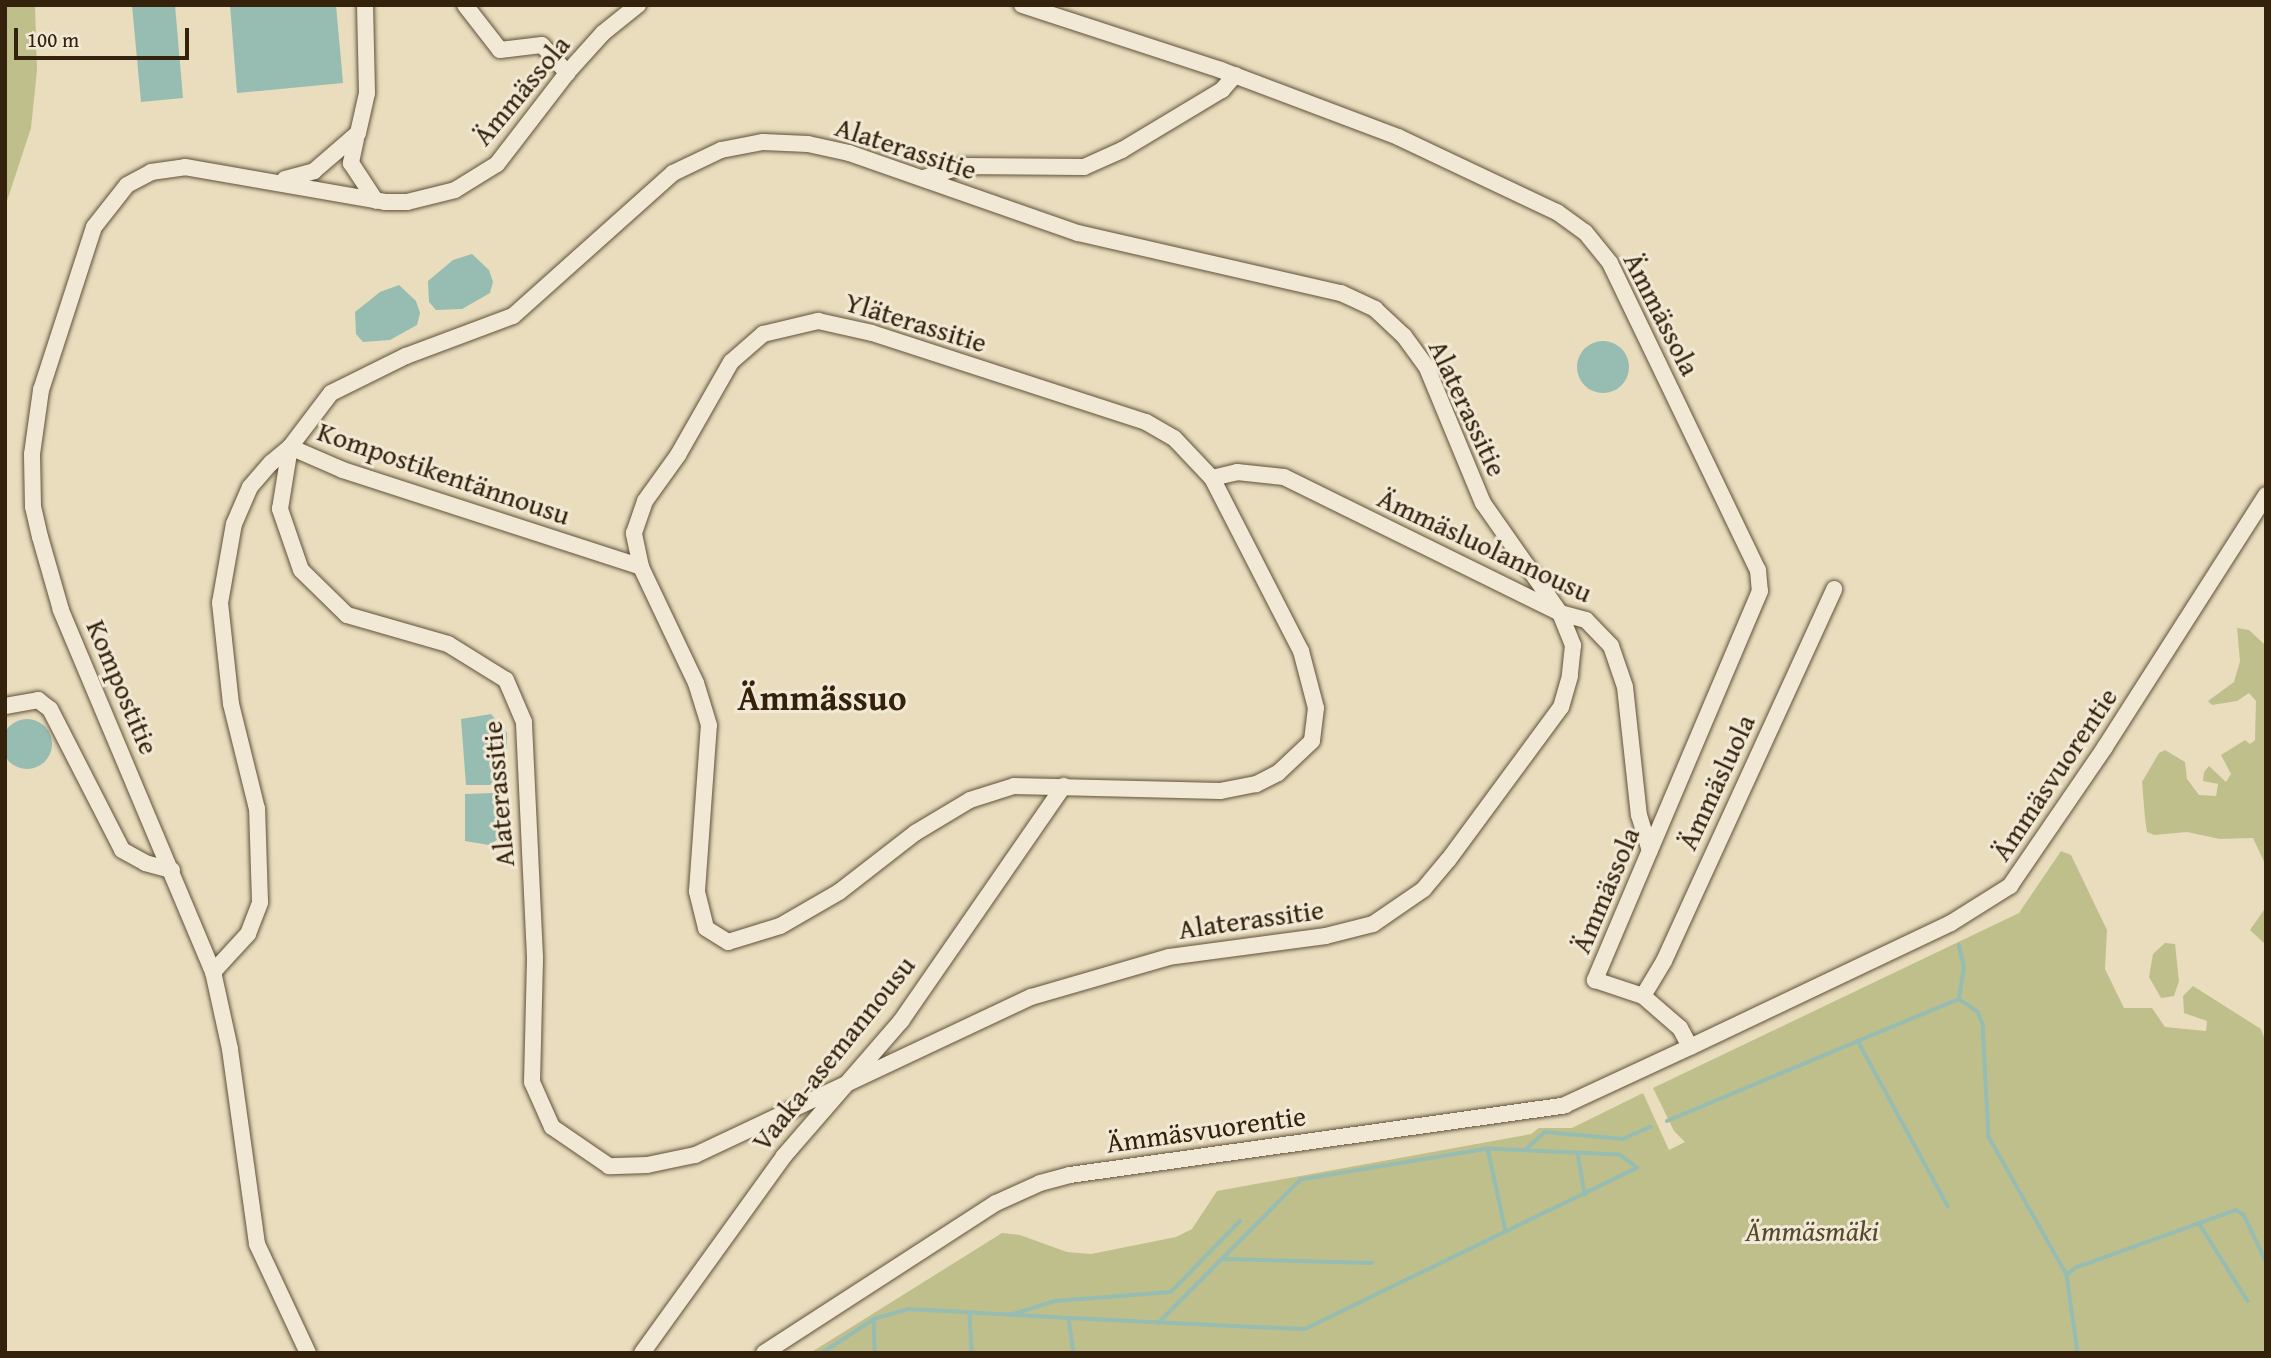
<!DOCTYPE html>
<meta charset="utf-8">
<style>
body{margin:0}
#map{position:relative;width:2271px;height:1358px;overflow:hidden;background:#e9ddbe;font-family:"Gentium Book Plus",serif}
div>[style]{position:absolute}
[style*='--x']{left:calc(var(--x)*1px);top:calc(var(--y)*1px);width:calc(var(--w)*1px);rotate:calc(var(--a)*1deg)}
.green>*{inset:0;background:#bfbf8c}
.water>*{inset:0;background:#97bcb1}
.round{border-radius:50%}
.stream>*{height:3.5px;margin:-1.75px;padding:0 1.75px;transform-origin:1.75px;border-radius:1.75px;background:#97bcb1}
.roads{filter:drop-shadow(0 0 2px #615139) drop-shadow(0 0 2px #615139)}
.minor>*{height:16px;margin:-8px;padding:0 8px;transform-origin:8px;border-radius:8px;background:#f1e9d5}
span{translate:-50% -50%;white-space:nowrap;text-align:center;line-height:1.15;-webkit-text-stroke:6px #f1e9d5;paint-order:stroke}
.street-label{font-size:28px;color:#34220d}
.park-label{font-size:28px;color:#57492d;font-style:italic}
.district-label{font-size:35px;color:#34220d;font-weight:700}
.frame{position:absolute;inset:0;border:7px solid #34220d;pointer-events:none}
.scale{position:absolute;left:14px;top:28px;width:175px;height:32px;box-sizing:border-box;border:4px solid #34220d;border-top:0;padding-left:9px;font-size:21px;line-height:24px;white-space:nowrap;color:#34220d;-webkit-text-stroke:5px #f1e9d5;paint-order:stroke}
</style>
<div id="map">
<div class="green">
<div style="clip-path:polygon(5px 5px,35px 5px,37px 70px,31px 128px,5px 207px)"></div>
<div style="clip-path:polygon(2237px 628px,2249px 630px,2264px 644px,2266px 630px,2266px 866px,2253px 838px,2220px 839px,2187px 832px,2154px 835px,2147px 832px,2145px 818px,2142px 782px,2159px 753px,2165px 750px,2185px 762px,2187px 779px,2199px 795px,2216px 796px,2218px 784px,2203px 781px,2204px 772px,2209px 766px,2226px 782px,2231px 774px,2221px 755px,2245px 740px,2250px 744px,2255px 740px,2256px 701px,2249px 693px,2237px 701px,2212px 705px,2208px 701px,2234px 682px,2240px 661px)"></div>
<div style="clip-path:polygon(2061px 851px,2071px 855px,2107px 930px,2105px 969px,2124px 1008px,2152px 1008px,2165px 1027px,2206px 1031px,2207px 1021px,2184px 1013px,2183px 996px,2193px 986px,2261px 1029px,2266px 1043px,2266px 1353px,810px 1353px,1002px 1233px,1020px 1235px,1067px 1252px,1091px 1254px,1176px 1237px,1192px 1229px,1217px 1191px,1531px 1134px,1539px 1128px,1572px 1128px,1643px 1093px,1669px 1150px,1685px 1142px,1674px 1131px,1653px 1088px,2019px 913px)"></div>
<div style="clip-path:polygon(2266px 907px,2266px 945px,2250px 930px)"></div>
<div style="clip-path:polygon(2165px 943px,2175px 944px,2179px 981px,2174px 996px,2161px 998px,2149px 977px,2153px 954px)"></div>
</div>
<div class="water">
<div style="clip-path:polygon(132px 5px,175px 5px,183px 98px,141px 102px)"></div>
<div style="clip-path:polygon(230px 5px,336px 5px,343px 83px,237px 93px)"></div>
<div style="clip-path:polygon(472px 254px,489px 270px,493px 282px,490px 293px,462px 309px,436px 310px,429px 302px,428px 281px,453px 260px)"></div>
<div style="clip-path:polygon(399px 285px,416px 301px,420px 313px,417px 325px,390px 340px,363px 342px,356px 334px,355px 312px,380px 292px)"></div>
<div class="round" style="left:1577px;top:341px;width:52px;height:52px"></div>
<div style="clip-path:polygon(491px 714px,507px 733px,507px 765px,490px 785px,466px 785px,461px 719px)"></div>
<div class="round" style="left:2px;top:719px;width:50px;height:50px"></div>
<div style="clip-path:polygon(493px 793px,507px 805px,506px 834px,489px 845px,465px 841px,465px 794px)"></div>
</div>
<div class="stream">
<div style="--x:1959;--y:999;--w:23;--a:34"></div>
<div style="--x:1978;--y:1012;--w:13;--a:67"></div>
<div style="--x:1983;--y:1024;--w:113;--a:87"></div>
<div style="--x:1989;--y:1137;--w:159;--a:60.5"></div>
<div style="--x:2067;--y:1275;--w:79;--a:82"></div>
<div style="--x:1858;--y:1041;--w:188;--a:61.4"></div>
<div style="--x:1667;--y:1121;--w:316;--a:-22.7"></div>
<div style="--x:1959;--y:999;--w:31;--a:-81"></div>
<div style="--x:1964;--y:968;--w:23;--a:-103"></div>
<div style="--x:1488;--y:1149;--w:84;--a:77.6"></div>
<div style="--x:1525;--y:1150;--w:27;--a:-42"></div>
<div style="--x:1545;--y:1132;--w:78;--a:5.1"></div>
<div style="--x:1623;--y:1139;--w:30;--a:-24"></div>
<div style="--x:1578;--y:1153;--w:42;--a:80.3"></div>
<div style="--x:2199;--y:1223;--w:92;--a:57.9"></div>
<div style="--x:1223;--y:1259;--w:149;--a:1.5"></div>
<div style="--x:2067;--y:1275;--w:11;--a:-41"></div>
<div style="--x:2075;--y:1268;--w:171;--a:-19.8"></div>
<div style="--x:2236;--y:1210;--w:9;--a:32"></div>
<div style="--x:2244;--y:1215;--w:51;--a:64.4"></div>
<div style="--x:970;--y:1313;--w:40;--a:87.1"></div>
<div style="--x:1010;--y:1315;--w:47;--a:-17.3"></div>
<div style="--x:1055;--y:1301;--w:116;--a:-4.4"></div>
<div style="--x:1171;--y:1292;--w:99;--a:-45.8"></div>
<div style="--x:1069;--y:1318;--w:185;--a:2.8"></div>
<div style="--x:1254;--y:1327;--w:51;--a:2.2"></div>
<div style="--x:1305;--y:1329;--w:369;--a:-25.9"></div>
<div style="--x:1637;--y:1168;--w:21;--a:-143"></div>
<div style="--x:1620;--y:1155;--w:132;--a:-177.4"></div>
<div style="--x:1488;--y:1149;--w:190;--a:170.6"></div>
<div style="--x:1301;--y:1180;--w:202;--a:134.8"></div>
<div style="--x:874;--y:1319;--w:36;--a:-16"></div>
<div style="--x:909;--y:1309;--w:160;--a:3.2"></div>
<div style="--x:1069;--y:1318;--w:35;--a:82"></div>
<div style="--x:822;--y:1353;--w:62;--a:-33.2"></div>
<div style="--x:874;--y:1319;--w:34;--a:88"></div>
</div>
<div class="roads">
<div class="minor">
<div style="--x:465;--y:5;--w:57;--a:52.1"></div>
<div style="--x:500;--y:50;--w:42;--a:-6.8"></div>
<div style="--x:542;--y:45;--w:38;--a:48"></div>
<div style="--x:1022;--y:5;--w:209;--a:18.1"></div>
<div style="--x:1221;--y:70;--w:189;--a:20.7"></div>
<div style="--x:1398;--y:137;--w:176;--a:25.3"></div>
<div style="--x:1557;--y:212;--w:34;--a:36"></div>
<div style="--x:1585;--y:232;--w:40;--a:51"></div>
<div style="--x:1610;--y:263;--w:341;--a:64.3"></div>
<div style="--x:1758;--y:570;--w:21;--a:85"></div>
<div style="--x:1760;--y:591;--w:423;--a:113"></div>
<div style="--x:1595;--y:980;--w:51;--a:18.4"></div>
<div style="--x:1643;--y:996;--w:49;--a:40.9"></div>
<div style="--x:1680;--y:1028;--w:21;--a:62"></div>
<div style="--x:1690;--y:1047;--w:289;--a:-25.4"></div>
<div style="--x:1951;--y:923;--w:70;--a:-32.1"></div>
<div style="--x:2010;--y:886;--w:168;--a:-55.6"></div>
<div style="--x:2105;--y:747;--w:299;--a:-57.4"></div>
<div style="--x:356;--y:139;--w:25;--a:102"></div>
<div style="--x:351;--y:163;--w:45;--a:56.7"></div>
<div style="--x:763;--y:142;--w:45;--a:2.5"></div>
<div style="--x:808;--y:144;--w:42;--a:12.4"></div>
<div style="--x:849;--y:153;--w:243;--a:19.3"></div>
<div style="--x:1078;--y:233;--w:270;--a:12.9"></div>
<div style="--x:1341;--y:293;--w:38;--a:25"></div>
<div style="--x:1375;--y:309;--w:40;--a:43"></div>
<div style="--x:1404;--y:336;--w:39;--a:54"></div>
<div style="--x:1427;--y:368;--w:146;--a:67.5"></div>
<div style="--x:1483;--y:503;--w:134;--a:55"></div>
<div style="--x:1560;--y:613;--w:35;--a:68"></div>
<div style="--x:1573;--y:645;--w:31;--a:96"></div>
<div style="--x:1570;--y:676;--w:32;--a:106"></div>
<div style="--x:1561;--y:707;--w:190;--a:126.4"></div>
<div style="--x:1448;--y:860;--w:38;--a:130"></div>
<div style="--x:1424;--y:889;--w:62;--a:145.5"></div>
<div style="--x:1373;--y:924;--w:49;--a:165.7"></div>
<div style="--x:1326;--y:936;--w:158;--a:172.4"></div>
<div style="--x:1169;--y:957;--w:144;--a:163.8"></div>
<div style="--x:1031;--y:997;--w:371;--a:154.8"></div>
<div style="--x:695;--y:1155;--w:49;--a:168.2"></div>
<div style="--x:647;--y:1165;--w:38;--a:178"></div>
<div style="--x:609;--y:1166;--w:69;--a:-145.6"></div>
<div style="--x:552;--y:1127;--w:49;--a:-114"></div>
<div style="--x:532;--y:1082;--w:125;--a:-88.6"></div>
<div style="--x:535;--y:957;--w:235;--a:-92.7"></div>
<div style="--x:524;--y:722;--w:46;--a:-113.2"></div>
<div style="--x:506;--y:680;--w:68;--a:-148.2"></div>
<div style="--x:448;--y:644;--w:105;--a:-164"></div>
<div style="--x:347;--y:615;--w:64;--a:-135.6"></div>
<div style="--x:301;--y:570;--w:65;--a:-109"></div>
<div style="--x:280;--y:509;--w:63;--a:-80.8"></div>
<div style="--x:290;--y:447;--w:68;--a:-52.8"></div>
<div style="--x:331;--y:393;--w:84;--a:-26.3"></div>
<div style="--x:406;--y:356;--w:114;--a:-20.5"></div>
<div style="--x:513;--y:316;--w:215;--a:-41.8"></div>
<div style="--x:673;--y:173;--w:53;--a:-25.6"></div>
<div style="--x:721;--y:150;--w:43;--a:-10.8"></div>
<div style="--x:924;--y:178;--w:41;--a:-17.1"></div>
<div style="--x:963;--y:166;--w:121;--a:0.5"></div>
<div style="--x:1084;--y:167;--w:42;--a:-24.1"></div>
<div style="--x:1122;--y:150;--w:117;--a:-31"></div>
<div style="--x:1222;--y:90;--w:20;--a:-49"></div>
<div style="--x:285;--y:179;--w:30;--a:-15"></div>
<div style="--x:314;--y:171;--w:58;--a:-40.8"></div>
<div style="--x:358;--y:133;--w:41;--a:-77.3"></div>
<div style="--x:367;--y:93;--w:88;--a:-91.3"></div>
<div style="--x:818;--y:321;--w:55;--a:12.5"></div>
<div style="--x:872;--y:333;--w:288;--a:18"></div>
<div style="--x:1146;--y:422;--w:32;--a:30"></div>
<div style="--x:1174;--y:438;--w:55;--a:46.5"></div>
<div style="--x:1212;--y:478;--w:195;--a:62.8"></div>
<div style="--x:1301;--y:651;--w:59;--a:75.3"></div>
<div style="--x:1316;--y:708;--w:33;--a:97"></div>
<div style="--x:1312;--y:741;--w:47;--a:136.7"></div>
<div style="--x:1278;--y:773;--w:25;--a:153"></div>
<div style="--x:1256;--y:784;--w:37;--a:169"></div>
<div style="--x:1220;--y:791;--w:206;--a:-178.6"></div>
<div style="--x:1014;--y:786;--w:46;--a:162.3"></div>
<div style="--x:970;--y:800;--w:64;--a:149"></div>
<div style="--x:915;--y:833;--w:96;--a:142.2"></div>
<div style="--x:839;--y:892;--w:68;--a:150"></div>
<div style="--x:780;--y:926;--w:54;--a:162.9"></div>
<div style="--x:728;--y:942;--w:26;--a:-148"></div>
<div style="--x:706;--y:928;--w:38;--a:-104"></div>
<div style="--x:697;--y:891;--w:166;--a:-85.9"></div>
<div style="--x:709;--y:725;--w:44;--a:-107.2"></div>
<div style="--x:696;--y:683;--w:128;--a:-115.4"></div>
<div style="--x:641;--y:567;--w:35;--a:-102"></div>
<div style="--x:634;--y:533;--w:34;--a:-71"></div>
<div style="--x:645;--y:501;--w:57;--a:-54.3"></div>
<div style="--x:678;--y:455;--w:107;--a:-60.3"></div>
<div style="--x:731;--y:362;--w:43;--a:-41.2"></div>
<div style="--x:763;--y:334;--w:57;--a:-13.3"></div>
<div style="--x:1212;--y:478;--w:26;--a:-13"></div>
<div style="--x:1237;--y:472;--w:47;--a:6.1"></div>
<div style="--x:1284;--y:477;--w:308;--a:26.2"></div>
<div style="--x:1560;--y:613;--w:27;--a:15"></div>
<div style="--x:1586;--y:620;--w:36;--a:46"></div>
<div style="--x:1611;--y:646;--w:43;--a:71.1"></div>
<div style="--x:1625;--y:687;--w:129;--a:83.8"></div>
<div style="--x:1639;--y:815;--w:37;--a:73"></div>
<div style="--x:5;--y:706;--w:34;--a:-10"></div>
<div style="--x:38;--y:700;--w:15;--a:37"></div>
<div style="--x:50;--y:709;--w:158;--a:62.9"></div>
<div style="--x:122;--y:850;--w:26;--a:29"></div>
<div style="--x:145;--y:863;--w:28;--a:15"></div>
<div style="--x:213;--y:972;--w:52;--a:-47.4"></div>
<div style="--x:248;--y:934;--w:34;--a:-69"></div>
<div style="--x:260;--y:902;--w:93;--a:-91.8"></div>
<div style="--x:257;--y:809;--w:108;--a:-103.9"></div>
<div style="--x:231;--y:704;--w:102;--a:-96.2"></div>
<div style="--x:220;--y:603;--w:80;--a:-80"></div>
<div style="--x:234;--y:524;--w:40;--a:-66.6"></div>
<div style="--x:250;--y:487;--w:32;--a:-49"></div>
<div style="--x:271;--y:463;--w:25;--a:-40"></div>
<div style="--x:290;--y:447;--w:58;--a:23.5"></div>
<div style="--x:343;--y:470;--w:313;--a:18"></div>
<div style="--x:1643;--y:996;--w:41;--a:-59"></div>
<div style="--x:1664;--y:961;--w:409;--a:-65.4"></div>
<div style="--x:308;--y:1353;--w:120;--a:-115.1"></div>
<div style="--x:257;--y:1244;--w:197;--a:-97.9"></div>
<div style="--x:230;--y:1049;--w:79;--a:-102.4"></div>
<div style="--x:213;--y:972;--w:393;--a:-112.8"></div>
<div style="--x:61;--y:610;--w:76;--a:-106"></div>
<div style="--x:40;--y:537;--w:31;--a:-103"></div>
<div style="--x:33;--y:507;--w:53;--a:-91.1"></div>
<div style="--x:32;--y:454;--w:65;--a:-82"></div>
<div style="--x:41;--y:390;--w:171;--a:-72"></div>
<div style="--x:94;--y:227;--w:53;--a:-51.8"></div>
<div style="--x:127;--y:185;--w:27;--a:-28"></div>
<div style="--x:151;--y:172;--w:34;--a:-8"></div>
<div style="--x:185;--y:167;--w:203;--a:9.9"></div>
<div style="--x:385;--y:202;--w:22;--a:0"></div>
<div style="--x:407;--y:202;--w:49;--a:-14"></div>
<div style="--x:455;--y:190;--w:49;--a:-31.8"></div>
<div style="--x:497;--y:164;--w:115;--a:-52.4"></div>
<div style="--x:567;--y:73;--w:54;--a:-48"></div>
<div style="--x:603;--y:33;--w:45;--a:-38.7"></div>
<div style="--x:642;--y:1353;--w:243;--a:-54.2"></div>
<div style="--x:784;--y:1156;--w:179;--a:-49.1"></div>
<div style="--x:901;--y:1021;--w:286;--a:-55.3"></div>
<div style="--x:764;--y:1353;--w:276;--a:-32.9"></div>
<div style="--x:996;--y:1203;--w:48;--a:-24.4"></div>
<div style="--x:1040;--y:1183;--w:31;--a:-15"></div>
<div style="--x:1070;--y:1175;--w:500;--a:-8"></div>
<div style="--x:1565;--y:1105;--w:138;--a:-24.9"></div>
</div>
</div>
<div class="street-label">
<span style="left:521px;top:90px;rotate:-50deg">Ämmässola</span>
<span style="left:906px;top:148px;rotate:18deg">Alaterassitie</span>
<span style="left:1662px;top:314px;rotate:63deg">Ämmässola</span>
<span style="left:916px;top:322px;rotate:17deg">Yläterassitie</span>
<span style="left:1468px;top:408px;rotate:65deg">Alaterassitie</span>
<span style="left:444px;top:473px;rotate:19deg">Kompostikentännousu</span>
<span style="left:1485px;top:545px;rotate:25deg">Ämmäsluolannousu</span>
<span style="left:123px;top:687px;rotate:67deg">Kompostitie</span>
<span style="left:2054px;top:774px;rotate:-56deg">Ämmäsvuorentie</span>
<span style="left:1716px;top:782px;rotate:-65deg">Ämmäsluola</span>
<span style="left:498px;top:794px;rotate:-95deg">Alaterassitie</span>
<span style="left:1605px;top:890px;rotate:-67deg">Ämmässola</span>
<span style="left:1251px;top:919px;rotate:-8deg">Alaterassitie</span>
<span style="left:833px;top:1053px;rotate:-51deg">Vaaka-asemannousu</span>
<span style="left:1206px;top:1129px;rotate:-8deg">Ämmäsvuorentie</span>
</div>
<div class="park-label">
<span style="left:1812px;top:1231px">Ämmäsmäki</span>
</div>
<div class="district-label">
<span style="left:822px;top:698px">Ämmässuo</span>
</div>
<div class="frame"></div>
<div class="scale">100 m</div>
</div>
